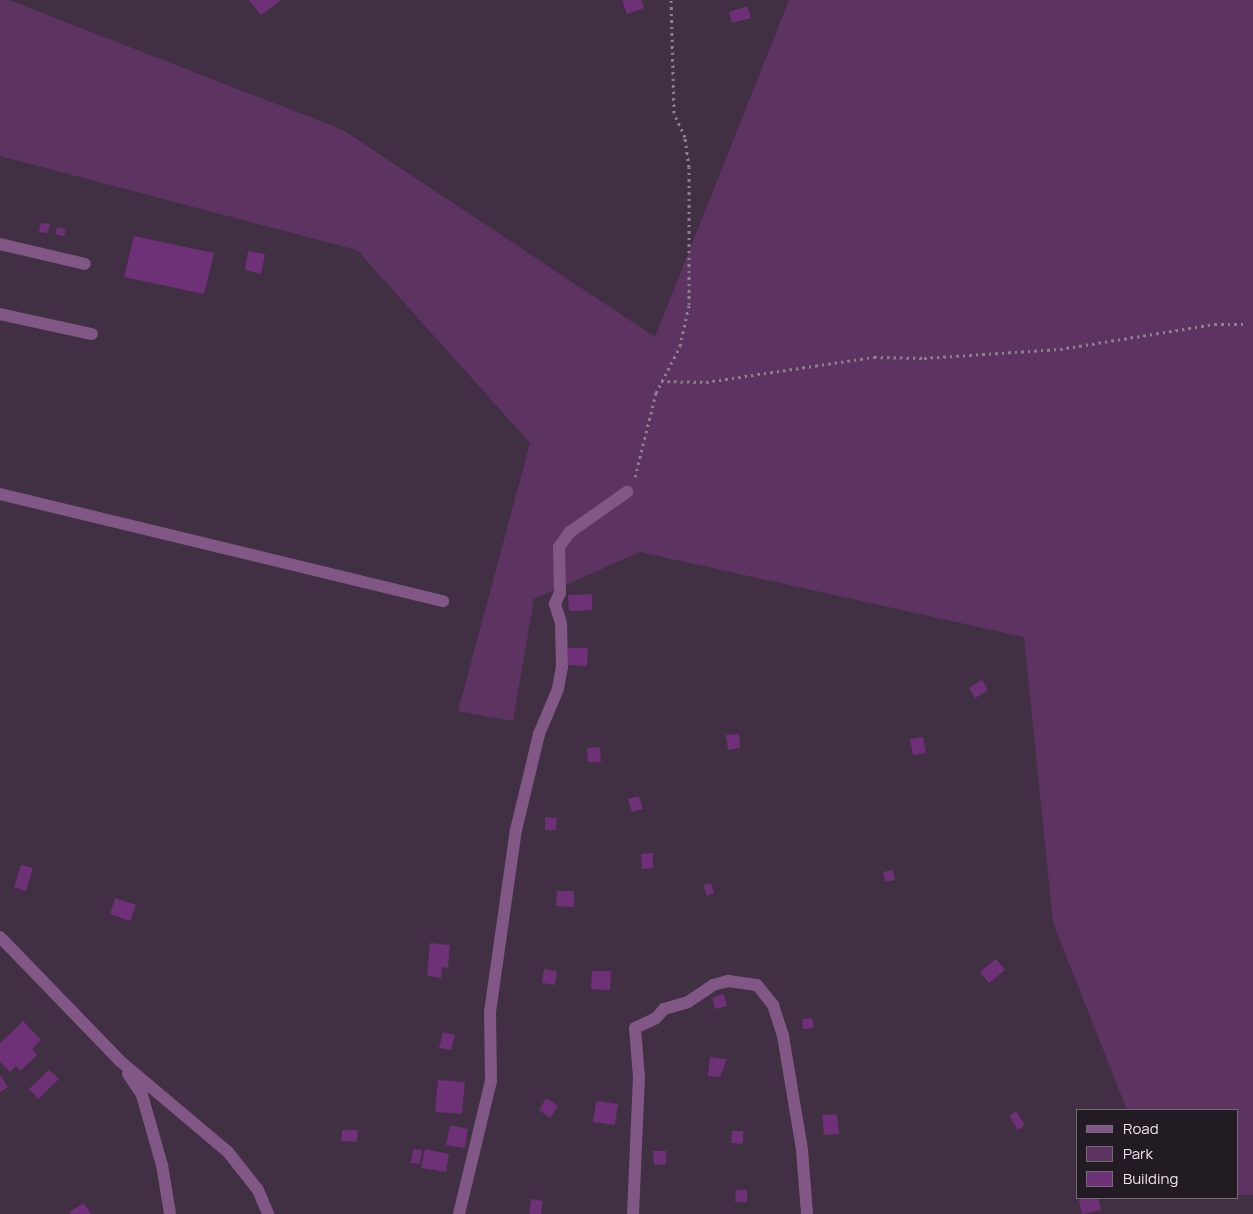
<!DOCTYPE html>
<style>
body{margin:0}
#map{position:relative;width:1253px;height:1214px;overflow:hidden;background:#412f43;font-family:Manrope,sans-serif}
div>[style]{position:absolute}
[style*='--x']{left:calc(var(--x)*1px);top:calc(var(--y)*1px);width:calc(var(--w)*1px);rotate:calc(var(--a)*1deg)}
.green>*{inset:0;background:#5c3361}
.building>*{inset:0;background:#6e3076}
.path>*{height:3px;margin-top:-1.5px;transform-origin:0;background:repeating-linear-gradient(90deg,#8e7e8f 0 2.5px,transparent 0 6.5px)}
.minor>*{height:12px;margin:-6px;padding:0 6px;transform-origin:6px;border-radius:6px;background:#805785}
span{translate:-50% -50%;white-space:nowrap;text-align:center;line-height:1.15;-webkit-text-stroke:4.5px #231b24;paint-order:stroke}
.legend{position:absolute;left:1076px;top:1109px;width:162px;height:90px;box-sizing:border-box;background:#231b24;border:1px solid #746b75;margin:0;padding:6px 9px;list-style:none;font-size:15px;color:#eee2ef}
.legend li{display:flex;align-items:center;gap:10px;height:25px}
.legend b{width:25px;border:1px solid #746b75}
</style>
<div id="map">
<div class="green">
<div style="clip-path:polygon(0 0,9px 0,343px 130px,655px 337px,789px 0,1253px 0,1253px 1195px,1237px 1195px,1237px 1110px,1127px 1110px,1053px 923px,1024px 637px,640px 552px,534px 599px,513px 721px,458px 711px,530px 443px,357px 250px,0 156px)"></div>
</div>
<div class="building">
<div style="clip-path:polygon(249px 0,281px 0,261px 15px)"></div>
<div style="clip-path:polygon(622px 0,641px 0,644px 8px,627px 14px)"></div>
<div style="clip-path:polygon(747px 6px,751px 18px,732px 23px,729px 12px)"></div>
<div style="clip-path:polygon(41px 223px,50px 224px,48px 233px,39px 232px)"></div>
<div style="clip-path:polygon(57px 227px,66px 229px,64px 236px,55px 234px)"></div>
<div style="clip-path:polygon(134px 236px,214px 253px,204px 294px,124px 277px)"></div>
<div style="clip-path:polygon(248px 251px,265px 254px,261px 274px,245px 270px)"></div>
<div style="clip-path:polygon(592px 594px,592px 610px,569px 611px,568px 595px)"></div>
<div style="clip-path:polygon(568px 648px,588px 648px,587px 666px,568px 665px)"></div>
<div style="clip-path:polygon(982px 680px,988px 690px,975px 698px,969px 688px)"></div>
<div style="clip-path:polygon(739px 734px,740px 748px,728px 750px,726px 735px)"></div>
<div style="clip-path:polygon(923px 737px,926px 753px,913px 755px,910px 739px)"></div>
<div style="clip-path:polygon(600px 747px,601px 762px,588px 762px,587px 748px)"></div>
<div style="clip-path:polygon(639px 796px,643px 809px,632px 812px,628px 799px)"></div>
<div style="clip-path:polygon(545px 817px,557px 818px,556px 830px,545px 830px)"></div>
<div style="clip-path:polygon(653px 853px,653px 868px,642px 869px,641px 854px)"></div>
<div style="clip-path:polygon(21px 865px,33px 868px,26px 891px,14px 887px)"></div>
<div style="clip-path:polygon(893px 870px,895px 880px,885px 882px,883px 872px)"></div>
<div style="clip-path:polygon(711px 883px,714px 893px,707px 896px,703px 885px)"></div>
<div style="clip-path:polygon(557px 891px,574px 891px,574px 907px,556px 906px)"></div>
<div style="clip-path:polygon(115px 898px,136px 905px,130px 921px,110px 914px)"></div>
<div style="clip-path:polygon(430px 943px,450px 945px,448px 968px,442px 967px,441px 978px,427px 976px)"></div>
<div style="clip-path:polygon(996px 959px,1005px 970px,989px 983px,980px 972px)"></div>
<div style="clip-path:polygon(544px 969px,557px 971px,555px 985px,542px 983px)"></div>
<div style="clip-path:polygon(592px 971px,611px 971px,610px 990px,591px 989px)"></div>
<div style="clip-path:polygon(724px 994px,727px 1006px,715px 1009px,712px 998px)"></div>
<div style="clip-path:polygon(812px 1018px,814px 1028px,803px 1029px,802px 1019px)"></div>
<div style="clip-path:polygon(23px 1021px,41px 1040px,32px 1049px,37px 1055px,20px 1071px,16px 1066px,10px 1072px,0 1062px,0 1043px)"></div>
<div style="clip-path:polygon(443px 1032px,455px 1035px,451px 1050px,439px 1048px)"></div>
<div style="clip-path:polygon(710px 1057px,727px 1059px,720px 1077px,708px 1076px)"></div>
<div style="clip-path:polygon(49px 1070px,59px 1079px,38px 1099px,29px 1089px)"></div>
<div style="clip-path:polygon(0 1075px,8px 1087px,0 1092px)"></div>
<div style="clip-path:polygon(438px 1080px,465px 1082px,462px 1114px,435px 1112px)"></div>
<div style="clip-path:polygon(546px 1098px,558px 1106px,550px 1118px,539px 1110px)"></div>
<div style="clip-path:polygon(596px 1101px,618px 1104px,615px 1125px,593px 1122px)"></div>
<div style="clip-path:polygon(1016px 1111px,1025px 1125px,1018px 1130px,1009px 1116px)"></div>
<div style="clip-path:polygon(837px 1114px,839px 1134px,824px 1135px,822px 1115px)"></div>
<div style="clip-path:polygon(450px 1125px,468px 1129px,465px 1148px,446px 1145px)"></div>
<div style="clip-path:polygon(342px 1130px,358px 1130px,357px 1142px,341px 1141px)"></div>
<div style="clip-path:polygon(732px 1131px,743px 1131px,743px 1144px,731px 1143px)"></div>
<div style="clip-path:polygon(413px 1149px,422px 1150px,420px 1164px,411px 1163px)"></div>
<div style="clip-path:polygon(425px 1149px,449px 1154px,446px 1172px,421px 1168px)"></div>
<div style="clip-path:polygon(653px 1151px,666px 1151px,666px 1164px,654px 1165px)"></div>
<div style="clip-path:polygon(736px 1190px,747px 1190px,747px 1202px,735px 1202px)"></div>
<div style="clip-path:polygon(1086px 1198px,1098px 1198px,1101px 1210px,1082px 1214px,1079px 1200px)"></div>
<div style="clip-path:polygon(531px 1199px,543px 1201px,541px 1214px,529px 1214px)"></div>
<div style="clip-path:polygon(84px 1203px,91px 1214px,71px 1214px,69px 1212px)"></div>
</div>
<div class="path">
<div style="--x:661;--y:381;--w:45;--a:1.3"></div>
<div style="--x:706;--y:382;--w:170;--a:-8.5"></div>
<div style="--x:874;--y:357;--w:50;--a:1.1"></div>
<div style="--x:924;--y:358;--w:136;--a:-3.8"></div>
<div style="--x:1060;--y:349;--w:157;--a:-9.2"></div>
<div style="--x:1215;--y:324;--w:30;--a:0"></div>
<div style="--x:635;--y:477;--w:87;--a:-76"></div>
<div style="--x:656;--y:393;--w:53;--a:-62.9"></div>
<div style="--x:680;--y:346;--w:42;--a:-77.6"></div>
<div style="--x:689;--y:305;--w:138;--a:-90"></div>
<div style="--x:689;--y:167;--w:30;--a:-98"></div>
<div style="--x:685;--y:137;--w:26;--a:-115"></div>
<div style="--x:674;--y:113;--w:113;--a:-91.5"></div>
</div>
<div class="minor">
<div style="--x:0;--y:244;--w:87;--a:13.2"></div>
<div style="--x:0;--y:314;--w:94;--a:12.3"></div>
<div style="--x:0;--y:494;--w:456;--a:13.6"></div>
<div style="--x:0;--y:937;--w:173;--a:45.9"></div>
<div style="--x:120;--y:1061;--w:141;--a:40.1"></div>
<div style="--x:228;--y:1152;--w:48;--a:51.7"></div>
<div style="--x:258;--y:1190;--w:26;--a:67"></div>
<div style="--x:128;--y:1074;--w:25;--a:56"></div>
<div style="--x:142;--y:1095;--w:73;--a:74.1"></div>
<div style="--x:162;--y:1165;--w:50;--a:80.7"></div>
<div style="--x:459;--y:1214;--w:137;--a:-76.5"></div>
<div style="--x:491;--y:1081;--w:69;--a:-90.8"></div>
<div style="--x:490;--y:1012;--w:184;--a:-81.9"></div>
<div style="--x:516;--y:830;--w:99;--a:-76.5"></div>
<div style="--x:539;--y:734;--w:49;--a:-67.1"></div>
<div style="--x:558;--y:689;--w:22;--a:-80"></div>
<div style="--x:562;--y:667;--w:44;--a:-91.3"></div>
<div style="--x:561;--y:623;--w:20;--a:-108"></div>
<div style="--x:555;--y:604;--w:12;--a:-66"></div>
<div style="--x:560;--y:593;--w:46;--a:-91.2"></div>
<div style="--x:559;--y:547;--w:19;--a:-54"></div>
<div style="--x:570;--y:532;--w:70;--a:-35.1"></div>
<div style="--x:633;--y:1214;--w:137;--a:-87.5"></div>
<div style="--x:639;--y:1077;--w:49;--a:-94.7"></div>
<div style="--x:635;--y:1028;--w:23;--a:-25"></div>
<div style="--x:656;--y:1018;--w:12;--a:-48"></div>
<div style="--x:664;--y:1009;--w:25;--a:-16"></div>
<div style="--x:688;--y:1002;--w:30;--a:-34"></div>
<div style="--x:713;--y:985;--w:16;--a:-15"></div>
<div style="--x:728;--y:981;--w:29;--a:8"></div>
<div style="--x:757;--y:985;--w:26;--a:51"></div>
<div style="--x:773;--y:1005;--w:33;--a:72"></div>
<div style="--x:783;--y:1036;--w:116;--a:80.5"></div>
<div style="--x:802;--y:1150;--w:64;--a:85.5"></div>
</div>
<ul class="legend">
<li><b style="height:6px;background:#805785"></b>Road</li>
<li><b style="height:14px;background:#5c3361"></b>Park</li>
<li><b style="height:14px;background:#6e3076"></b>Building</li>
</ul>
</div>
